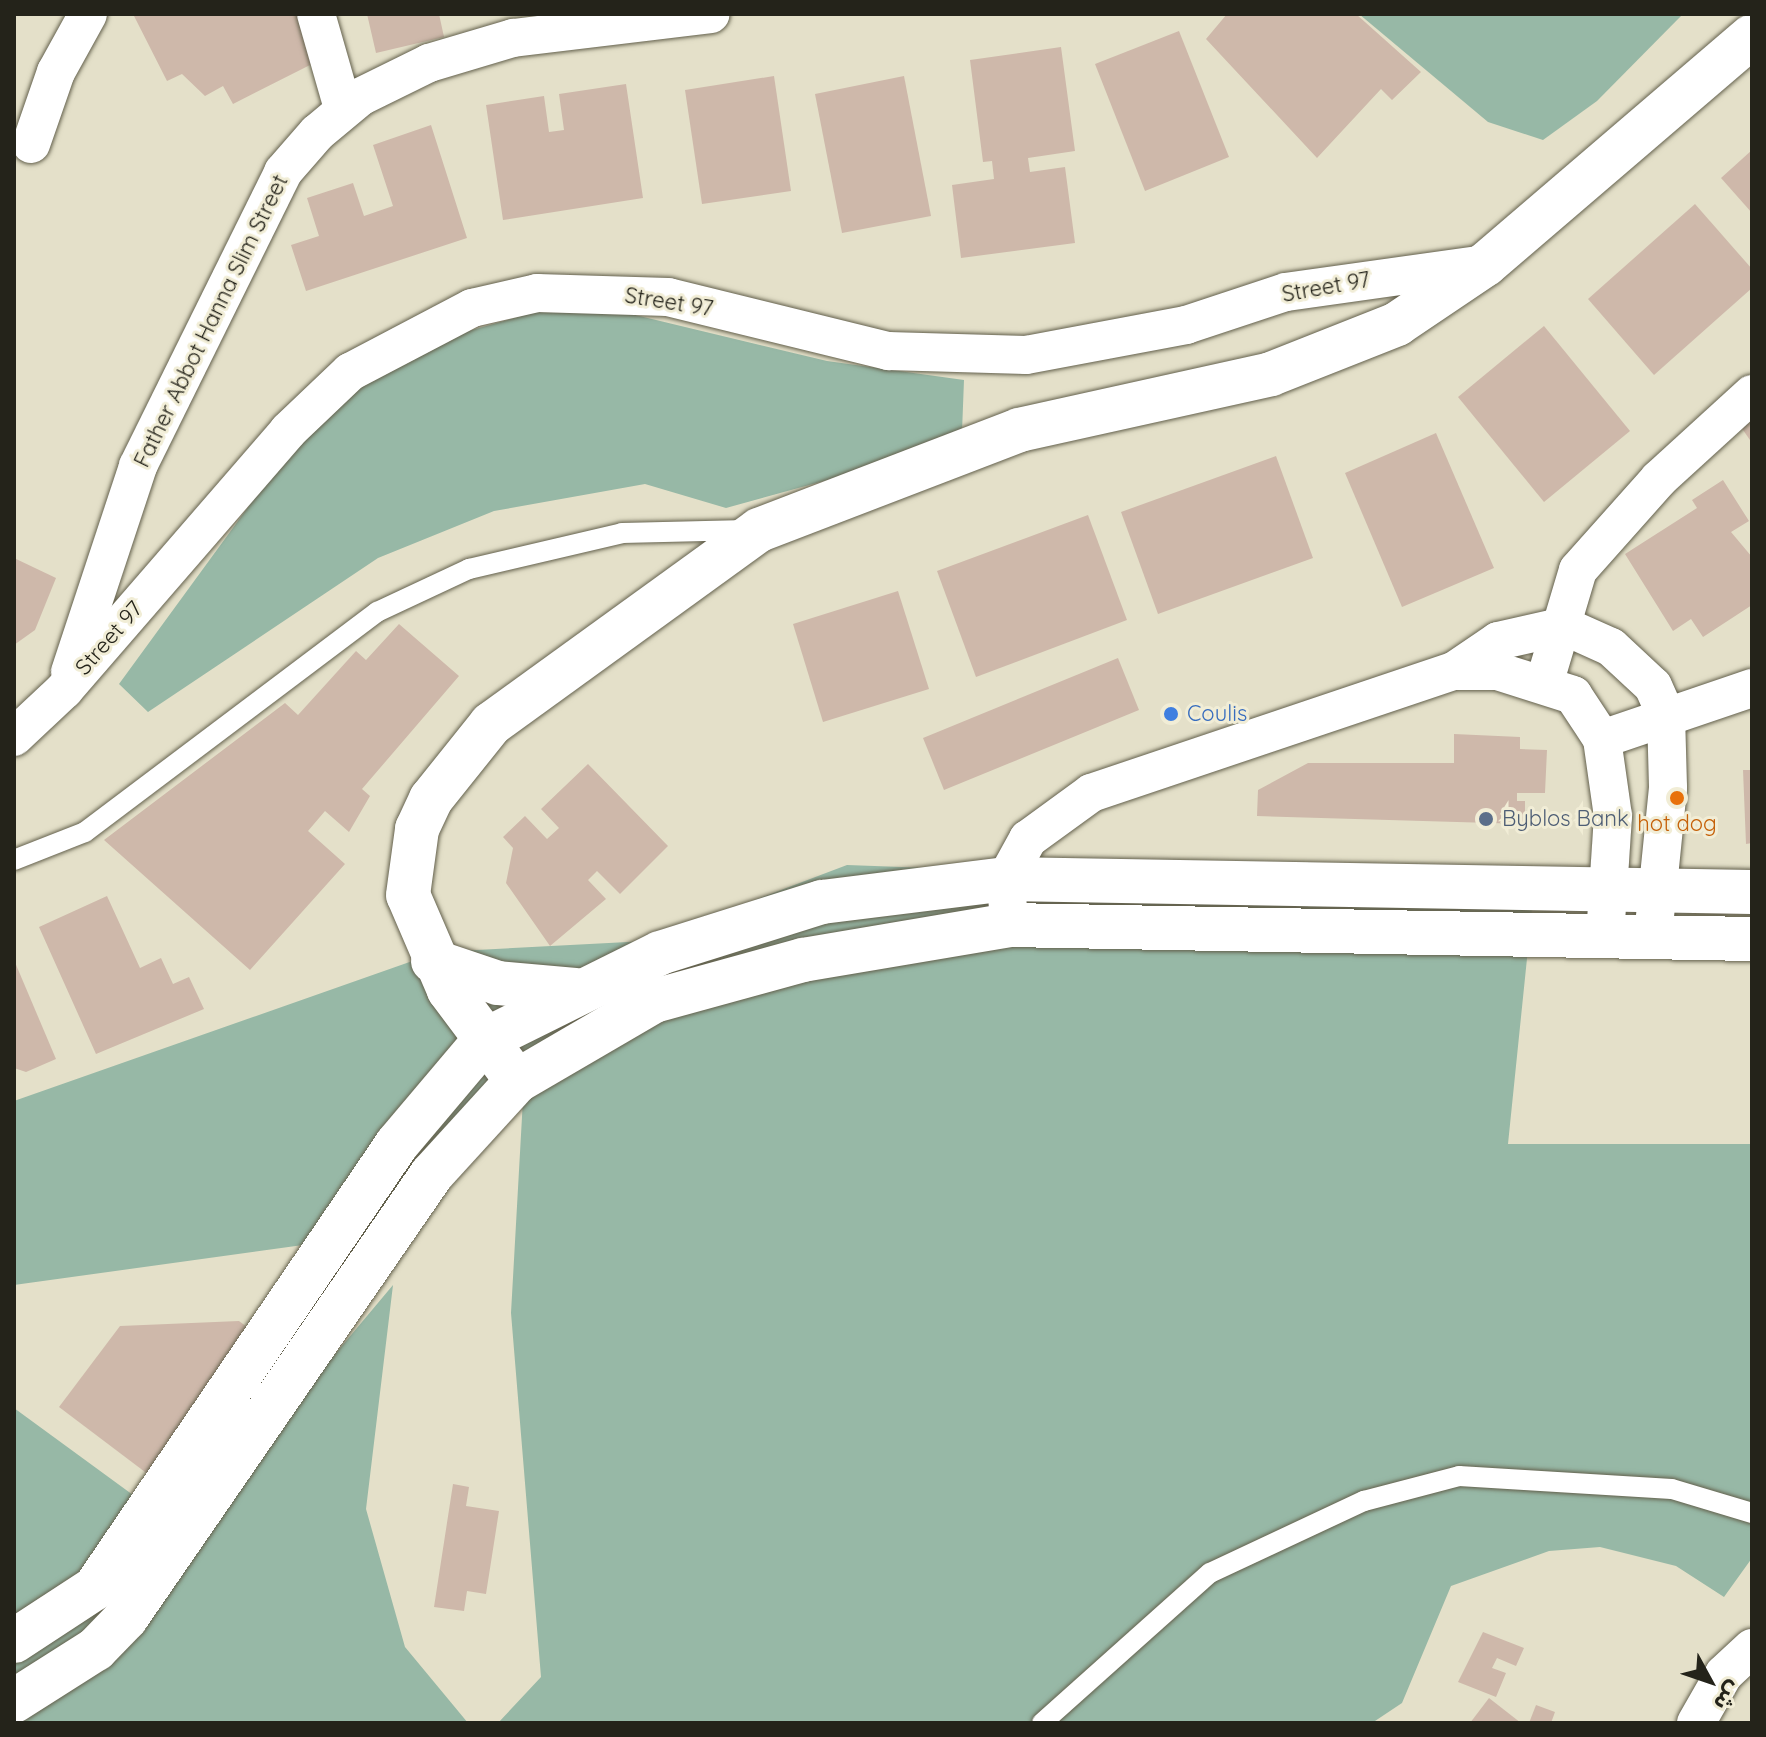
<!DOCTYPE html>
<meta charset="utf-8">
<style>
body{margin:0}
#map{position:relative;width:1766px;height:1737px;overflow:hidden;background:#e4e0c9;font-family:Quicksand,"Noto Sans Arabic",sans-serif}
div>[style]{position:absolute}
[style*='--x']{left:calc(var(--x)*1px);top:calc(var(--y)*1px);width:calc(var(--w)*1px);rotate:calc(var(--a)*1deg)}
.green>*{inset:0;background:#97b8a6}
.building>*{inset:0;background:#ceb8aa}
.roads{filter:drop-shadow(0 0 2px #63604c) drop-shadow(0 0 2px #63604c)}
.service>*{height:20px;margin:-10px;padding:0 10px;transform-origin:10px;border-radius:10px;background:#fff}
.minor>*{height:38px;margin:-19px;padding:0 19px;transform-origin:19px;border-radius:19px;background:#fff}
.tertiary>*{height:44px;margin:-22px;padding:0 22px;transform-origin:22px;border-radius:22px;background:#fff}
.secondary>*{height:44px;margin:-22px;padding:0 22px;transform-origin:22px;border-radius:22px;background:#fff}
.dots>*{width:22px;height:22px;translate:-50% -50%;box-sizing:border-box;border:4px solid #f1edd6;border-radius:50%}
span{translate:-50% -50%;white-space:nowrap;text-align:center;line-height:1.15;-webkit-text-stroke:6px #f1edd6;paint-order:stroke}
.street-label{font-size:22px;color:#24231a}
.shop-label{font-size:22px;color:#366cbe}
.left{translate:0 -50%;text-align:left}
.service-label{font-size:22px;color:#4e5e75}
.food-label{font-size:22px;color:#c56008}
.frame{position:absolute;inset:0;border:16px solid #24231a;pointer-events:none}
.north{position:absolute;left:1670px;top:1641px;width:80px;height:80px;-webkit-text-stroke:6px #f1edd6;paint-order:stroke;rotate:130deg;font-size:22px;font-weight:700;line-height:32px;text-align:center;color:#24231a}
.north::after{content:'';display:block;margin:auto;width:28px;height:36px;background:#24231a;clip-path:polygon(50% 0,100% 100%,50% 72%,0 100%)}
</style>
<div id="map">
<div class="green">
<div style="clip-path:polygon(1359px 14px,1683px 14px,1597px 101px,1543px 140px,1488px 122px)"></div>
<div style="clip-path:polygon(535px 312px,627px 313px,827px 361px,964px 380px,962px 432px,871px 468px,726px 508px,645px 484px,494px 511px,378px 558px,148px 712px,119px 684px,292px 447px,368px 380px,465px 332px)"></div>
<div style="clip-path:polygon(847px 865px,1534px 890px,1508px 1144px,1752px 1144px,1752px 1558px,1724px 1597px,1676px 1566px,1600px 1547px,1549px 1551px,1451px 1586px,1402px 1703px,1372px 1723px,498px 1723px,541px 1677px,511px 1313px,523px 1099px,390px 1233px,14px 1285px,14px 1101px,438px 952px,647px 941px)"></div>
<div style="clip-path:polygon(393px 1285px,366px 1509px,405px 1647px,468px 1723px,14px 1723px,14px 1408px,185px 1533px)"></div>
</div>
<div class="building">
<div style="clip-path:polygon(133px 14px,306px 14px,318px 39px,305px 46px,314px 63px,233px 104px,223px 86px,205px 96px,182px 74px,167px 81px)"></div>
<div style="clip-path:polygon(367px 14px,439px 14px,444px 37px,376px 53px)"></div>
<div style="clip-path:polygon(1227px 14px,1356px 14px,1421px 72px,1392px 100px,1381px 89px,1317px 158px,1206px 39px)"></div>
<div style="clip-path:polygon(1179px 31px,1229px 157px,1145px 191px,1095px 64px)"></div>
<div style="clip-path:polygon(1061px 47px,1075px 151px,1028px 158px,1030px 172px,1065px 167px,1075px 243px,961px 258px,952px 185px,994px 179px,992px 161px,983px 162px,970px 60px)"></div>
<div style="clip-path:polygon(774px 76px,791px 191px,702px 204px,685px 90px)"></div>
<div style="clip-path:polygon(904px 76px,931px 216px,842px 233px,815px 94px)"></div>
<div style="clip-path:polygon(626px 84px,643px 198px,503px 220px,486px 105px,544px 96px,549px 132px,564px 130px,559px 94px)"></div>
<div style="clip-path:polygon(431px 125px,467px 238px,306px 291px,291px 245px,319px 236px,307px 198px,353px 183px,364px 216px,393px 206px,373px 145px)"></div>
<div style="clip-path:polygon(1752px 150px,1752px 213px,1721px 178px)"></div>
<div style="clip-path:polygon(1695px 204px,1752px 269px,1752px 288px,1654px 375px,1588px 299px)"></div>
<div style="clip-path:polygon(1544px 326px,1630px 431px,1544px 502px,1458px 397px)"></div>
<div style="clip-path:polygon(1752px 419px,1752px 443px,1741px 427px)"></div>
<div style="clip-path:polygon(1436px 433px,1494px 568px,1402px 607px,1345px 473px)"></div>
<div style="clip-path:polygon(1276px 456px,1313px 558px,1158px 614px,1121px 512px)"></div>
<div style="clip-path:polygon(1723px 480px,1749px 521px,1731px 532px,1752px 557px,1752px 605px,1703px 637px,1691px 619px,1673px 631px,1625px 554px,1697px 508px,1692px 500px)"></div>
<div style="clip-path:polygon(1088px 515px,1127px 620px,976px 677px,937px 571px)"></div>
<div style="clip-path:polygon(14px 558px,56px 578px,35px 630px,14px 645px)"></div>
<div style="clip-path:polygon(898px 591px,929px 689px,823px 722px,793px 624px)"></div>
<div style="clip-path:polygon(399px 624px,459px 676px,362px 789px,370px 796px,349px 832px,325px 811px,308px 831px,345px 864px,250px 970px,104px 840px,285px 703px,298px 715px,356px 651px,366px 660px)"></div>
<div style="clip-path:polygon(1118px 658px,1139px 710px,944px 790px,923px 738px)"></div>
<div style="clip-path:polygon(1454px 734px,1520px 737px,1520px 749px,1547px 750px,1545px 793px,1517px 793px,1517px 801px,1525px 801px,1525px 824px,1257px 816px,1258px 790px,1308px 763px,1454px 763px)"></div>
<div style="clip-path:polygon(588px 764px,668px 846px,620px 894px,597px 871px,588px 880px,606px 899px,550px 946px,506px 883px,513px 848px,503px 837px,525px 816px,547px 839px,559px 828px,541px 809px)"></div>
<div style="clip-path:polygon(1743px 770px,1752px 770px,1752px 843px,1746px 844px)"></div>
<div style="clip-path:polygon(107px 896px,140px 968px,161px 958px,173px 984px,189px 977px,204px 1009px,96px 1054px,39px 927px)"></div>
<div style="clip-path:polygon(14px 960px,56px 1059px,26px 1072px,14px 1068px)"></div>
<div style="clip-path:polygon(239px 1321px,255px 1333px,149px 1475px,59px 1407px,120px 1326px)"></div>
<div style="clip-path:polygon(453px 1484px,469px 1487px,466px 1506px,499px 1511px,486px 1594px,467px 1591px,464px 1611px,434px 1607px)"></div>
<div style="clip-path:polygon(1483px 1632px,1524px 1648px,1516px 1666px,1497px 1658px,1492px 1668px,1506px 1673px,1496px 1697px,1458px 1682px)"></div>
<div style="clip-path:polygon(1489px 1698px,1521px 1723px,1470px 1723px)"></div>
<div style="clip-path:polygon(1536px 1705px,1555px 1712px,1551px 1723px,1529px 1723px)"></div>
</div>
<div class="roads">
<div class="service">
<div style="--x:14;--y:860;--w:76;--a:-21.5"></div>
<div style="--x:85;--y:832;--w:366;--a:-37"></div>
<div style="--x:377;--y:612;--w:102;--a:-25.1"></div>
<div style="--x:469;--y:569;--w:157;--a:-13.2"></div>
<div style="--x:622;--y:533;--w:125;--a:-1.4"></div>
<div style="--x:1042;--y:1723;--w:225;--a:-41.8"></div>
<div style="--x:1210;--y:1573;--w:170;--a:-25.1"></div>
<div style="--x:1364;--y:1501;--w:98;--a:-14.7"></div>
<div style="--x:1459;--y:1476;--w:213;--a:3.5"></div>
<div style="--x:1672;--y:1489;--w:84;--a:16.7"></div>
</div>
<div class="minor">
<div style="--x:316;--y:14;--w:98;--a:74"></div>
<div style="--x:31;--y:144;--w:76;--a:-70.9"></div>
<div style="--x:56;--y:72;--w:66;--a:-61.1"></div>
<div style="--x:1454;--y:671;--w:53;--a:-34.3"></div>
<div style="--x:1498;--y:641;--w:68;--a:-12.8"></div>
<div style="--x:1564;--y:626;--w:51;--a:24.1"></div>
<div style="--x:1611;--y:647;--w:57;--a:42.9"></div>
<div style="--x:1653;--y:686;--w:32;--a:66"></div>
<div style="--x:1666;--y:715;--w:73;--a:88.4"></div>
<div style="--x:1668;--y:788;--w:148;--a:95.8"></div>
<div style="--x:70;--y:672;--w:217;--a:-71.7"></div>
<div style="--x:138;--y:466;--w:328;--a:-63.7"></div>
<div style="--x:283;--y:172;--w:52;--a:-48.9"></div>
<div style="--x:317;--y:133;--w:56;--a:-39.9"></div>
<div style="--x:360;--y:97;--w:77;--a:-26.2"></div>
<div style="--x:429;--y:63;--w:88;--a:-16.6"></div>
<div style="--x:513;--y:38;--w:199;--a:-6.9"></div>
<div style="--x:1544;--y:684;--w:119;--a:-73.4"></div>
<div style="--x:1578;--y:570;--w:122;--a:-48.3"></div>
<div style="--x:1659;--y:479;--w:126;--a:-42.4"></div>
<div style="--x:14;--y:737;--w:69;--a:-43.2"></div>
<div style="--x:64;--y:690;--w:342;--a:-49.1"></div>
<div style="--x:288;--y:431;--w:86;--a:-43.6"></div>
<div style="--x:350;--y:372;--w:138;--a:-27.7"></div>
<div style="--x:472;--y:308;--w:67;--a:-13"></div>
<div style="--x:537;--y:293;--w:131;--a:1.7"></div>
<div style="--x:668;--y:297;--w:227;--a:13.8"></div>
<div style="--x:888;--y:351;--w:138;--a:1.7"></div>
<div style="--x:1026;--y:355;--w:163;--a:-10.6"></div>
<div style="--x:1186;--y:325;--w:105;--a:-18.3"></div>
<div style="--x:1286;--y:292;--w:202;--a:-8"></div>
<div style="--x:1602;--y:739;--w:158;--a:-18.8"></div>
<div style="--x:1009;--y:925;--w:46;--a:-93.7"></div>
<div style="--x:1006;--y:879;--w:46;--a:-61.2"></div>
<div style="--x:1028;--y:839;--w:78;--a:-36.1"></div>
<div style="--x:1091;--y:793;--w:383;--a:-18.6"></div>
<div style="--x:1454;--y:671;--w:43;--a:0"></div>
<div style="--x:1497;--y:671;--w:80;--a:17.5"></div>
<div style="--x:1573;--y:695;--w:53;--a:56.6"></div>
<div style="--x:1602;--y:739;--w:78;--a:81.9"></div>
<div style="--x:1613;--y:816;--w:120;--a:93.8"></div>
<div style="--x:1696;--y:1723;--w:56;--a:-60.3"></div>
<div style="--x:1724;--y:1674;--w:38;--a:-43"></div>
</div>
<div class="tertiary">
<div style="--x:517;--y:1081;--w:114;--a:-126.8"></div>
<div style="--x:449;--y:990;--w:103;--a:-113.3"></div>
<div style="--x:408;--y:895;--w:67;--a:-82.2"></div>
<div style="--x:417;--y:829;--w:33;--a:-65"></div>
<div style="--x:431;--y:799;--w:96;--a:-51.3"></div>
<div style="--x:491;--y:724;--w:331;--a:-35.9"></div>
<div style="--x:759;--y:530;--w:279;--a:-21"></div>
<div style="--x:1019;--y:430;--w:258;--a:-12.5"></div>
<div style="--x:1271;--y:374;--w:136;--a:-21.6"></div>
<div style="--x:1397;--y:324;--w:107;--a:-34"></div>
<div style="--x:1486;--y:264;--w:350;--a:-40.6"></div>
</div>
<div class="secondary">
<div style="--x:433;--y:961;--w:69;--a:18.7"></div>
<div style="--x:498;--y:983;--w:78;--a:5.1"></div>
<div style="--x:14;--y:1641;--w:97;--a:-33.2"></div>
<div style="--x:95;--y:1588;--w:537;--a:-55.78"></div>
<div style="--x:397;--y:1144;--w:136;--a:-49.8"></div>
<div style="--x:485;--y:1040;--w:195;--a:-26.4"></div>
<div style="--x:660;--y:953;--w:170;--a:-17.5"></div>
<div style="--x:822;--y:902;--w:185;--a:-7.1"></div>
<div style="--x:1006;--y:879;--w:746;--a:1"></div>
<div style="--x:14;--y:1701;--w:97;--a:-32.4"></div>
<div style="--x:96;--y:1649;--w:43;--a:-45.9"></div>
<div style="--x:126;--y:1618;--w:539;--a:-55.43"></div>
<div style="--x:432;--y:1174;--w:126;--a:-47.6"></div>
<div style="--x:517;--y:1081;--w:159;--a:-30.3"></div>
<div style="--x:654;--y:1001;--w:155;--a:-15.4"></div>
<div style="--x:803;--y:960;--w:209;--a:-9.6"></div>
<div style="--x:1009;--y:925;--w:743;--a:1.08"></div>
</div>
</div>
<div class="dots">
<div style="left:1171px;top:714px;background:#3f7fe0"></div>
<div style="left:1677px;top:798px;background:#e8710a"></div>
<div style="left:1486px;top:819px;background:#5c6f8a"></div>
</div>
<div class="street-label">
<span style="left:1326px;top:287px;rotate:-10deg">Street 97</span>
<span style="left:669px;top:302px;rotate:9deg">Street 97</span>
<span style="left:211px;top:321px;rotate:-64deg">Father Abbot Hanna Slim Street</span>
<span style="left:109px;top:638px;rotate:-49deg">Street 97</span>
</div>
<div class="shop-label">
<span class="left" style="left:1187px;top:714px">Coulis</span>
</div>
<div class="service-label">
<span class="left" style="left:1502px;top:819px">Byblos Bank</span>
</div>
<div class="food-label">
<span style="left:1677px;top:824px">hot dog</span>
</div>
<div class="frame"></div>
<div class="north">ش</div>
</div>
